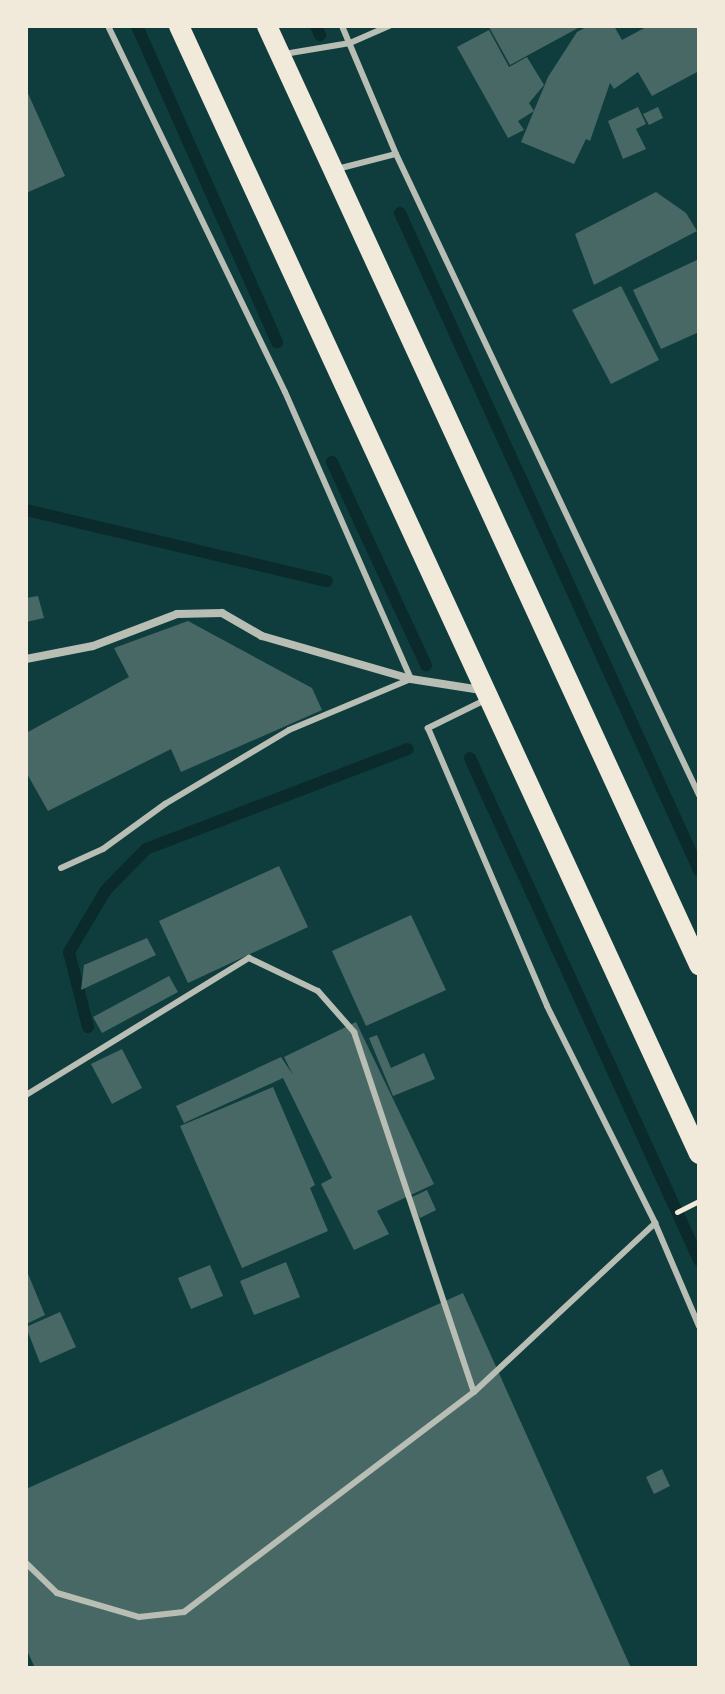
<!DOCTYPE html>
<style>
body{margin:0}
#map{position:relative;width:725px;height:1694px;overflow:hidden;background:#0f3d3e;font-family:"Sofia Sans Condensed",sans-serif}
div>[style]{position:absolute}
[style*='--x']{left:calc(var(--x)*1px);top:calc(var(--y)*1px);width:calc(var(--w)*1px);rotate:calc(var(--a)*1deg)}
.stream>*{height:12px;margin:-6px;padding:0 6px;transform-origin:6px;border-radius:6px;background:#0a2a2b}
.building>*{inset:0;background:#486865}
.path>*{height:5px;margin:-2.5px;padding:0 2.5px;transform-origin:2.5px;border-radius:2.5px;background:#f1e9da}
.service>*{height:6px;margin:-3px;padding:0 3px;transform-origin:3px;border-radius:3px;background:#b8beb3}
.minor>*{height:8px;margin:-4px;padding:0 4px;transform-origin:4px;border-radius:4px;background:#b8beb3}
.primary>*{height:20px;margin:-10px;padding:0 10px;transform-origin:10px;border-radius:10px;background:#f1e9da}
span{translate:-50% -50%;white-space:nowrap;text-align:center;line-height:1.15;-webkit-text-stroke:7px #f1e9da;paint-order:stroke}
.frame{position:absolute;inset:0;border:28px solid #f1e9da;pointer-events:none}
</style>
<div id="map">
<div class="stream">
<div style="--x:137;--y:26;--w:346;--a:66.1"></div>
<div style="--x:316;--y:26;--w:10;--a:66"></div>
<div style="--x:400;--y:213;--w:722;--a:65.53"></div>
<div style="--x:332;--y:462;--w:224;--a:65.2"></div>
<div style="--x:26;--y:510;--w:309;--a:13.3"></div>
<div style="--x:470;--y:758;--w:552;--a:65.48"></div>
<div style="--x:88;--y:1027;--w:77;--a:-104.2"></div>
<div style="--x:69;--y:952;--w:72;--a:-59.2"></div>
<div style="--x:106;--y:890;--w:57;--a:-45.7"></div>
<div style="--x:146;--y:849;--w:280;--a:-20.9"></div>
</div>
<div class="building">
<div style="clip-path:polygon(482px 26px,577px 26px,578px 28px,510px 65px,489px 27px)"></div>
<div style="clip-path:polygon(588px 26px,614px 26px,622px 40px,648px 26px,699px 26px,699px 71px,652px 96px,638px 72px,614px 89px,610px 83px,590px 141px,586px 139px,574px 164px,521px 142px,548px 77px,577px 32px)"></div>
<div style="clip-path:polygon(489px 30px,509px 67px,527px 57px,544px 85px,529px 103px,534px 111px,518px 121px,524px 130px,508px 138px,457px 47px)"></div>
<div style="clip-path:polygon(26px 89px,65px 176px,26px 193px)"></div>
<div style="clip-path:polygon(638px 107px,646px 124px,636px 129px,646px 149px,623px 159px,608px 121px)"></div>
<div style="clip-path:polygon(658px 107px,663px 118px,649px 125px,643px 114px)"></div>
<div style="clip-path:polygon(656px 192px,686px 213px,697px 231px,594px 285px,575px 234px)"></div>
<div style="clip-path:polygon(699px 259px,699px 332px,661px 349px,633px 290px)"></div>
<div style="clip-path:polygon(621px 286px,659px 360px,611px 384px,572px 310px)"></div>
<div style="clip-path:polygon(38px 596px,44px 618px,26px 622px,26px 598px)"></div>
<div style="clip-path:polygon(188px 621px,312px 688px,322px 710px,181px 772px,171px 749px,48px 811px,26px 772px,26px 733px,129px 677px,114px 648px)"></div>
<div style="clip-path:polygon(279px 866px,308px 927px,188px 983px,159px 921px)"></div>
<div style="clip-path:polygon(411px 915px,446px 990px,366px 1026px,332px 951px)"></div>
<div style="clip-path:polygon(147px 938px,156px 955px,81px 990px,84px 965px)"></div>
<div style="clip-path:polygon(169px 976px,178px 992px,102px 1033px,93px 1017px)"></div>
<div style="clip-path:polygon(356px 1022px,434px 1184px,377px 1211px,389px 1234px,354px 1250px,321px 1184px,332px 1178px,283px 1078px,184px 1123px,176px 1106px,281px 1057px,293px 1075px,284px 1057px)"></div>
<div style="clip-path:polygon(377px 1035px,391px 1068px,424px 1053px,435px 1079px,393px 1096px,369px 1038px)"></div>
<div style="clip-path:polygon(122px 1049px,142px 1088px,112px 1104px,91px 1064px)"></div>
<div style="clip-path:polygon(273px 1087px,315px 1185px,310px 1188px,328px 1231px,242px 1268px,180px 1126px)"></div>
<div style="clip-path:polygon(427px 1190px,436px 1210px,420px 1218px,410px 1198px)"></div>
<div style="clip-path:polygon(286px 1262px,300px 1297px,254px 1315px,240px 1281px)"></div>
<div style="clip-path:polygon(210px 1265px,223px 1296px,191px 1309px,178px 1278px)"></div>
<div style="clip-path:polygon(26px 1269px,45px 1315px,26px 1324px)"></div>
<div style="clip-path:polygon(463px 1293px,631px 1668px,35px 1668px,26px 1648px,26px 1489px)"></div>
<div style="clip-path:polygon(60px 1312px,76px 1347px,40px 1363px,26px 1327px)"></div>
<div style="clip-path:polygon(662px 1469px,670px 1486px,654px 1494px,646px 1477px)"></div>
</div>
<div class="path">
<div style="--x:677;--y:1212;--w:25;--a:-27"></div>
</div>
<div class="service">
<div style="--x:342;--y:26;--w:139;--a:67.1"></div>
<div style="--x:396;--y:154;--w:709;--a:64.7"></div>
<div style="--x:284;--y:54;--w:67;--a:-9.5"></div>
<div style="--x:350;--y:43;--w:43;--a:-23.6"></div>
<div style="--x:337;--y:169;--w:61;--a:-14.3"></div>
<div style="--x:485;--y:700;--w:64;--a:153.8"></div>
<div style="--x:428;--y:728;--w:302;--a:66.8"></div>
<div style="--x:547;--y:1006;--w:242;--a:63.5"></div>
<div style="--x:655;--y:1223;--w:112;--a:66.9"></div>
<div style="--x:61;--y:868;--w:46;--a:-24.3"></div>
<div style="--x:103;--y:849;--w:77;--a:-36"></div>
<div style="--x:165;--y:804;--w:144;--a:-30.8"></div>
<div style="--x:289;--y:730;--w:132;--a:-22.7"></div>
<div style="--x:411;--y:679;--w:313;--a:-113.7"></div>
<div style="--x:285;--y:392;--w:407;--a:-115.8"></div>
<div style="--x:26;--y:1095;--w:262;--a:-31.6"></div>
<div style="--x:249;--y:958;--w:76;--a:25.6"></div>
<div style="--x:318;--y:991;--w:55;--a:48.7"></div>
<div style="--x:354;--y:1032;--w:379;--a:71.6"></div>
<div style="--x:26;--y:1563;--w:43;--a:44.1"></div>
<div style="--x:57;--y:1593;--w:85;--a:16.3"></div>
<div style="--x:139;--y:1617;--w:45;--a:-6.3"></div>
<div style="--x:184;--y:1612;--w:364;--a:-37.2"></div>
<div style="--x:474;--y:1392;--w:248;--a:-43"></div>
</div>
<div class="minor">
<div style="--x:26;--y:659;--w:68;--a:-11"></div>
<div style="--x:93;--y:646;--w:90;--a:-20.9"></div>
<div style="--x:177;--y:614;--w:45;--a:-1.3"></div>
<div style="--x:222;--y:613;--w:46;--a:29.9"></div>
<div style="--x:262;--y:636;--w:155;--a:16.1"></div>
<div style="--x:411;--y:679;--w:71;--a:8.9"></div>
</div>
<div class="primary">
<div style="--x:179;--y:26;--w:1242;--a:65.25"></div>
<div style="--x:267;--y:26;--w:1034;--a:65.29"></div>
</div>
<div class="frame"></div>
</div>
